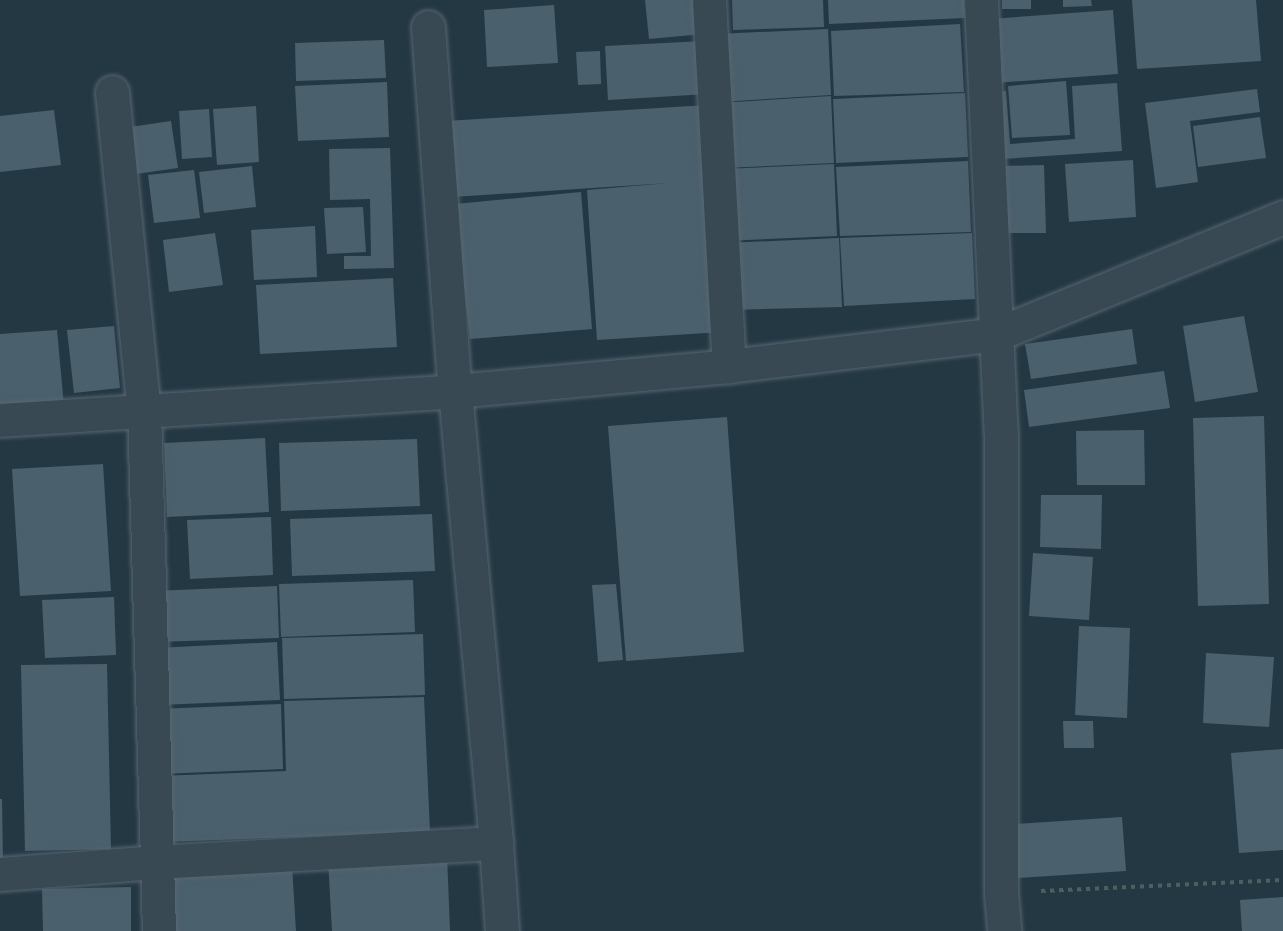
<!DOCTYPE html>
<style>
body{margin:0}
#map{position:relative;width:1283px;height:931px;overflow:hidden;background:#243844;font-family:Inter,sans-serif}
div>[style]{position:absolute}
[style*='--x']{left:calc(var(--x)*1px);top:calc(var(--y)*1px);width:calc(var(--w)*1px);rotate:calc(var(--a)*1deg)}
.building>*{inset:0;background:#4a606c}
.path>*{height:4px;margin-top:-2px;transform-origin:0;background:repeating-linear-gradient(90deg,#476260 0 4.5px,transparent 0 9px)}
.roads{filter:drop-shadow(0 0 2px #576671) drop-shadow(0 0 2px #576671)}
.minor>*{height:33px;margin:-16.5px;padding:0 16.5px;transform-origin:16.5px;border-radius:16.5px;background:#394953}
.tertiary>*{height:33px;margin:-16.5px;padding:0 16.5px;transform-origin:16.5px;border-radius:16.5px;background:#394953}
span{translate:-50% -50%;white-space:nowrap;text-align:center;line-height:1.15;-webkit-text-stroke:4.5px #1d2e39;paint-order:stroke}
</style>
<div id="map">
<div class="building">
<div style="clip-path:polygon(645px 0,700px 0,703px 34px,649px 39px)"></div>
<div style="clip-path:polygon(732px 0,823px 0,824px 27px,733px 30px)"></div>
<div style="clip-path:polygon(828px 0,964px 0,965px 18px,829px 24px)"></div>
<div style="clip-path:polygon(1002px 0,1031px 0,1031px 9px,1002px 9px)"></div>
<div style="clip-path:polygon(1063px 0,1091px 0,1092px 6px,1063px 7px)"></div>
<div style="clip-path:polygon(1132px 0,1256px 0,1261px 61px,1137px 69px)"></div>
<div style="clip-path:polygon(554px 5px,558px 63px,487px 67px,484px 10px)"></div>
<div style="clip-path:polygon(1113px 10px,1118px 74px,995px 83px,990px 19px)"></div>
<div style="clip-path:polygon(960px 24px,964px 92px,834px 96px,831px 31px)"></div>
<div style="clip-path:polygon(828px 29px,831px 95px,719px 102px,716px 34px)"></div>
<div style="clip-path:polygon(384px 40px,386px 78px,296px 81px,295px 43px)"></div>
<div style="clip-path:polygon(704px 41px,708px 94px,608px 100px,605px 46px)"></div>
<div style="clip-path:polygon(600px 51px,601px 84px,578px 85px,576px 52px)"></div>
<div style="clip-path:polygon(1066px 81px,1070px 135px,1012px 138px,1008px 86px)"></div>
<div style="clip-path:polygon(387px 82px,389px 137px,298px 141px,295px 86px)"></div>
<div style="clip-path:polygon(1117px 83px,1122px 151px,1002px 159px,997px 92px,1006px 91px,1010px 144px,1075px 139px,1072px 86px)"></div>
<div style="clip-path:polygon(1257px 89px,1260px 112px,1190px 121px,1198px 182px,1156px 188px,1145px 103px)"></div>
<div style="clip-path:polygon(965px 93px,968px 157px,836px 163px,833px 99px)"></div>
<div style="clip-path:polygon(831px 96px,834px 163px,722px 168px,719px 103px)"></div>
<div style="clip-path:polygon(707px 105px,722px 332px,597px 340px,587px 190px,669px 183px,452px 197px,446px 121px)"></div>
<div style="clip-path:polygon(256px 106px,259px 162px,217px 165px,213px 109px)"></div>
<div style="clip-path:polygon(209px 109px,212px 157px,182px 159px,179px 111px)"></div>
<div style="clip-path:polygon(54px 110px,61px 165px,0 172px,0 116px)"></div>
<div style="clip-path:polygon(1260px 117px,1266px 158px,1198px 167px,1193px 126px)"></div>
<div style="clip-path:polygon(171px 121px,178px 168px,136px 174px,130px 127px)"></div>
<div style="clip-path:polygon(390px 148px,394px 268px,344px 269px,344px 256px,371px 256px,370px 199px,330px 200px,329px 149px)"></div>
<div style="clip-path:polygon(1133px 160px,1136px 217px,1069px 222px,1065px 164px)"></div>
<div style="clip-path:polygon(968px 161px,971px 232px,840px 236px,836px 167px)"></div>
<div style="clip-path:polygon(834px 164px,837px 236px,724px 241px,722px 169px)"></div>
<div style="clip-path:polygon(1044px 165px,1046px 233px,1002px 233px,1001px 166px)"></div>
<div style="clip-path:polygon(252px 166px,256px 207px,204px 213px,199px 172px)"></div>
<div style="clip-path:polygon(194px 170px,200px 218px,154px 223px,148px 175px)"></div>
<div style="clip-path:polygon(581px 192px,592px 329px,470px 339px,455px 204px)"></div>
<div style="clip-path:polygon(363px 207px,366px 252px,327px 254px,324px 208px)"></div>
<div style="clip-path:polygon(315px 226px,317px 277px,254px 280px,251px 230px)"></div>
<div style="clip-path:polygon(215px 233px,223px 285px,169px 292px,163px 240px)"></div>
<div style="clip-path:polygon(972px 233px,975px 299px,844px 306px,840px 238px)"></div>
<div style="clip-path:polygon(839px 238px,842px 307px,729px 310px,726px 243px)"></div>
<div style="clip-path:polygon(393px 278px,397px 347px,260px 354px,256px 285px)"></div>
<div style="clip-path:polygon(1244px 316px,1258px 392px,1195px 402px,1183px 326px)"></div>
<div style="clip-path:polygon(114px 326px,120px 388px,74px 393px,67px 330px)"></div>
<div style="clip-path:polygon(1132px 329px,1137px 364px,1031px 379px,1025px 344px)"></div>
<div style="clip-path:polygon(57px 330px,64px 406px,0 412px,0 334px)"></div>
<div style="clip-path:polygon(1164px 371px,1170px 408px,1029px 427px,1024px 390px)"></div>
<div style="clip-path:polygon(1264px 416px,1269px 604px,1198px 606px,1193px 418px)"></div>
<div style="clip-path:polygon(727px 417px,744px 652px,626px 661px,608px 426px)"></div>
<div style="clip-path:polygon(1144px 430px,1145px 485px,1077px 485px,1076px 431px)"></div>
<div style="clip-path:polygon(265px 438px,269px 512px,167px 517px,164px 443px)"></div>
<div style="clip-path:polygon(417px 439px,420px 506px,281px 511px,279px 443px)"></div>
<div style="clip-path:polygon(103px 464px,111px 591px,20px 596px,12px 469px)"></div>
<div style="clip-path:polygon(1041px 495px,1102px 495px,1101px 549px,1040px 547px)"></div>
<div style="clip-path:polygon(432px 514px,435px 571px,292px 576px,290px 519px)"></div>
<div style="clip-path:polygon(271px 517px,273px 575px,190px 579px,187px 520px)"></div>
<div style="clip-path:polygon(1033px 553px,1093px 557px,1089px 620px,1029px 616px)"></div>
<div style="clip-path:polygon(413px 580px,415px 632px,281px 637px,279px 584px)"></div>
<div style="clip-path:polygon(616px 584px,623px 660px,598px 662px,592px 585px)"></div>
<div style="clip-path:polygon(277px 586px,279px 638px,155px 642px,153px 591px)"></div>
<div style="clip-path:polygon(114px 597px,116px 655px,45px 658px,42px 600px)"></div>
<div style="clip-path:polygon(1079px 626px,1130px 628px,1127px 718px,1075px 715px)"></div>
<div style="clip-path:polygon(423px 634px,425px 695px,284px 699px,282px 638px)"></div>
<div style="clip-path:polygon(277px 642px,280px 700px,159px 705px,156px 648px)"></div>
<div style="clip-path:polygon(1206px 653px,1274px 657px,1269px 727px,1203px 723px)"></div>
<div style="clip-path:polygon(107px 664px,111px 849px,25px 851px,21px 665px)"></div>
<div style="clip-path:polygon(424px 697px,430px 832px,162px 842px,159px 776px,286px 771px,284px 701px)"></div>
<div style="clip-path:polygon(281px 704px,283px 769px,161px 774px,157px 709px)"></div>
<div style="clip-path:polygon(1063px 721px,1093px 721px,1094px 748px,1064px 748px)"></div>
<div style="clip-path:polygon(1283px 749px,1283px 850px,1239px 853px,1231px 753px)"></div>
<div style="clip-path:polygon(0 799px,2px 799px,3px 862px,0 862px)"></div>
<div style="clip-path:polygon(1122px 817px,1126px 871px,1018px 878px,1015px 824px)"></div>
<div style="clip-path:polygon(447px 855px,450px 931px,332px 931px,328px 860px)"></div>
<div style="clip-path:polygon(292px 865px,296px 931px,170px 931px,167px 872px)"></div>
<div style="clip-path:polygon(131px 887px,131px 931px,43px 931px,42px 889px)"></div>
<div style="clip-path:polygon(1283px 897px,1283px 931px,1242px 931px,1240px 900px)"></div>
</div>
<div class="path">
<div style="--x:1041;--y:891;--w:242;--a:-2.6"></div>
</div>
<div class="roads">
<div class="minor">
<div style="--x:709;--y:0;--w:367;--a:86.9"></div>
<div style="--x:981;--y:0;--w:433;--a:87.4"></div>
<div style="--x:1001;--y:433;--w:460;--a:90"></div>
<div style="--x:1001;--y:893;--w:38;--a:85"></div>
<div style="--x:428;--y:27;--w:365;--a:85.8"></div>
<div style="--x:455;--y:391;--w:454;--a:84.8"></div>
<div style="--x:496;--y:843;--w:88;--a:86.1"></div>
<div style="--x:112;--y:92;--w:320;--a:84.3"></div>
<div style="--x:144;--y:410;--w:521;--a:88.35"></div>
<div style="--x:0;--y:874;--w:155;--a:-4.4"></div>
<div style="--x:155;--y:862;--w:342;--a:-3.2"></div>
</div>
<div class="tertiary">
<div style="--x:0;--y:420;--w:456;--a:-3.6"></div>
<div style="--x:455;--y:391;--w:275;--a:-5.2"></div>
<div style="--x:729;--y:366;--w:270;--a:-6.8"></div>
<div style="--x:997;--y:334;--w:309;--a:-22.2"></div>
</div>
</div>
</div>
